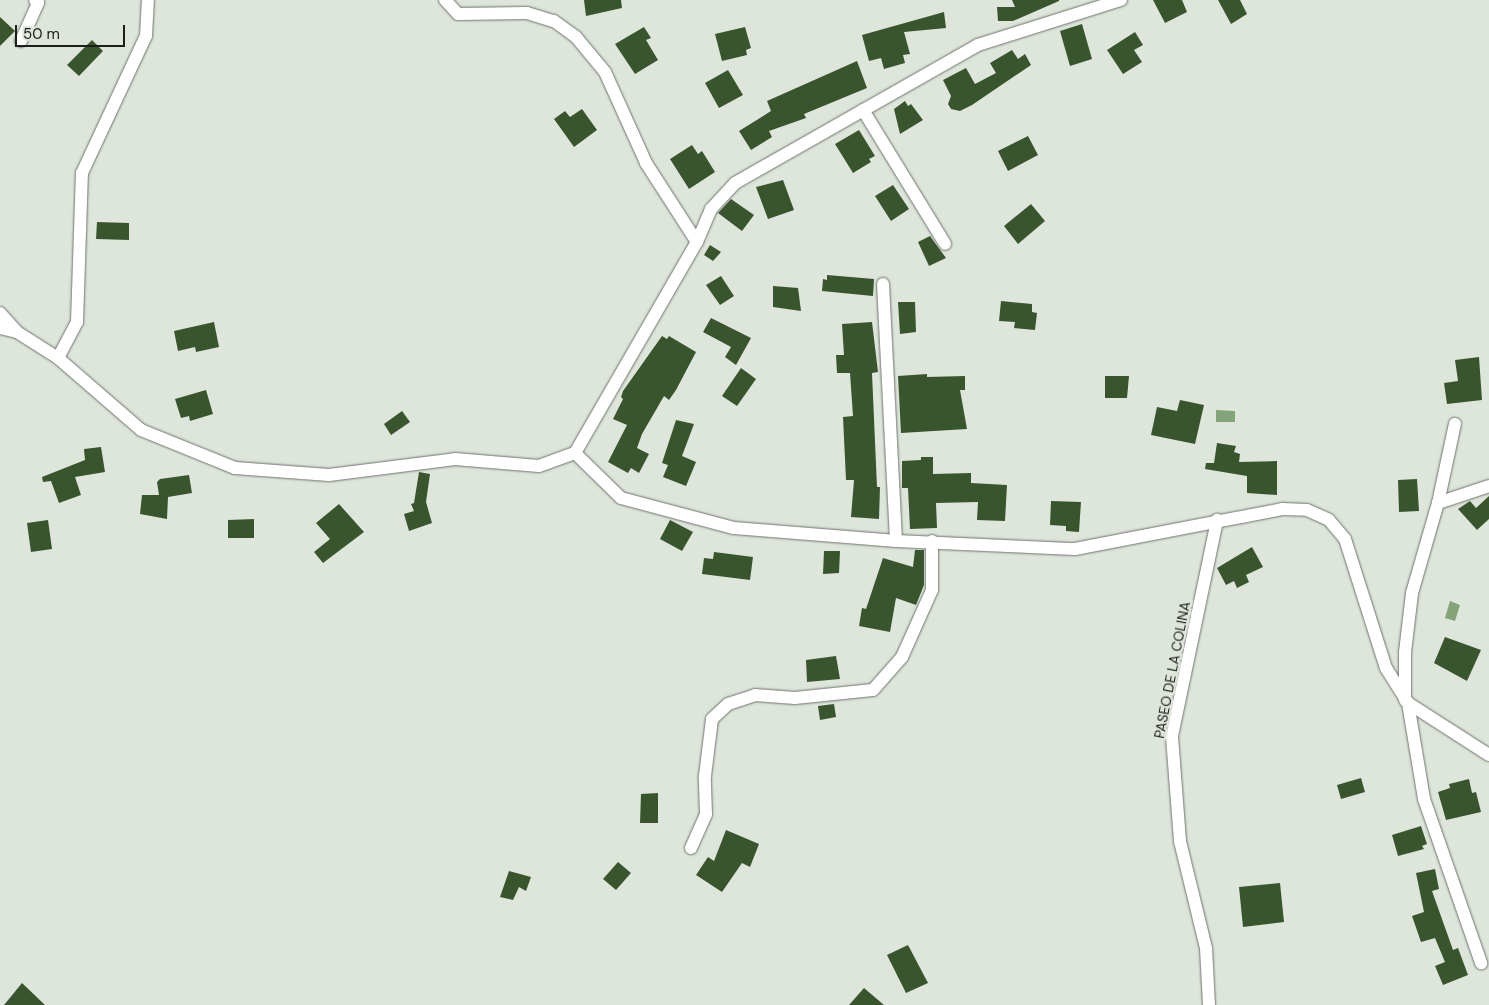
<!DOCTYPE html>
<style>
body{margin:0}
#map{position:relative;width:1489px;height:1005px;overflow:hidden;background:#dee6dc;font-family:"DM Sans",sans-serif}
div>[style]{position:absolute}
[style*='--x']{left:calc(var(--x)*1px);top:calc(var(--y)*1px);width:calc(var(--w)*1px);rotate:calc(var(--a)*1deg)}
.water>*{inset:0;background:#84a378}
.building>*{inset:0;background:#39552e}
.roads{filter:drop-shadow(0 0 1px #6d746a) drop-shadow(0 0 1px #6d746a)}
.minor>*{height:12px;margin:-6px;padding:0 6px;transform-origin:6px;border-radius:6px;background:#fff}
span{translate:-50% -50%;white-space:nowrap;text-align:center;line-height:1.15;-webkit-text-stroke:5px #dee6dc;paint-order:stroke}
.street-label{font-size:14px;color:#1b1e1a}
.scale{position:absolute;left:15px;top:25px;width:110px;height:22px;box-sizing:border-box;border:2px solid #1b1e1a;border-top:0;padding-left:6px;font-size:15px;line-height:18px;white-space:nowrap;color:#1b1e1a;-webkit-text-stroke:4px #dee6dc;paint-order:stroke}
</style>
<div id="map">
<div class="water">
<div style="clip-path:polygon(1216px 410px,1235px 411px,1235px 422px,1216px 422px)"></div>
<div style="clip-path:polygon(1450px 601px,1460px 605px,1455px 621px,1445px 618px)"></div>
</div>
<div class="building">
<div style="clip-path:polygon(584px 0,621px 0,622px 8px,586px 16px)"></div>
<div style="clip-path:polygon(1012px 0,1059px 0,1059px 1px,1013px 21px,998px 21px,997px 7px,1015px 7px)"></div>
<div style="clip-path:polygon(1153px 0,1182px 0,1187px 12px,1165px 23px)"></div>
<div style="clip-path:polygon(1218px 0,1240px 0,1247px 14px,1231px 24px)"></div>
<div style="clip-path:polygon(944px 12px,946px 28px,904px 32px,910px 54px,903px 55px,905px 63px,884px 69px,881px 58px,869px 61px,862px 35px)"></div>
<div style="clip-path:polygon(0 17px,15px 31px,0 46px)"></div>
<div style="clip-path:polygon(1082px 24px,1092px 59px,1070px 66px,1060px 31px)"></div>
<div style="clip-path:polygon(644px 27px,651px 38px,646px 40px,658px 60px,635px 74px,615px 44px)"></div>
<div style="clip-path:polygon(745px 27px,751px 48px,746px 50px,747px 55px,722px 61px,715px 34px)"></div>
<div style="clip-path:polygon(1135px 32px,1143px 45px,1134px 50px,1142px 62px,1123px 74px,1107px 50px)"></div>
<div style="clip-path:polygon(92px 40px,103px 51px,79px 76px,67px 65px)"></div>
<div style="clip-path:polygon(1012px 50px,1018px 59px,1025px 54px,1031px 65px,972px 105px,960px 111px,951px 109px,948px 104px,951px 96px,943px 80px,966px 68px,975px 84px,996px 73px,990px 63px)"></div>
<div style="clip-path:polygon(857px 61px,867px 88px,804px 114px,806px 118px,769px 131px,772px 137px,751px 150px,739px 131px,771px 111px,767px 101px)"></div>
<div style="clip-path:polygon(728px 70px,743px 95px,719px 108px,705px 83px)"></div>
<div style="clip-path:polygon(905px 101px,908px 106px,911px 104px,923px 120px,900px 134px,894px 109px)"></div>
<div style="clip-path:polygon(582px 109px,597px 130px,574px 147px,554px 119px,565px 111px,570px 117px)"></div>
<div style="clip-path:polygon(859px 130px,875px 156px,869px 159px,871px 162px,853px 173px,835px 144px)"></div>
<div style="clip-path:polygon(1028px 136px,1038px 155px,1008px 171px,998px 151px)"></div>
<div style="clip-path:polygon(692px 145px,698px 154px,702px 151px,715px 172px,689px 189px,670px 159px)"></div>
<div style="clip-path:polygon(783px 180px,794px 210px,768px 219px,756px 187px)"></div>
<div style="clip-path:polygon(893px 185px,909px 209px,891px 221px,875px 196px)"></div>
<div style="clip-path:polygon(731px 199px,754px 215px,742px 231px,718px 213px)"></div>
<div style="clip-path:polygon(1031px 204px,1045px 221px,1018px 244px,1004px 226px)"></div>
<div style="clip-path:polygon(97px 222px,129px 223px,129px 240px,96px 239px)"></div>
<div style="clip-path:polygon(930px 236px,946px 258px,929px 266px,918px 242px)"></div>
<div style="clip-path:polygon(710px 245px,721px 252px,713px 261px,704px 255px)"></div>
<div style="clip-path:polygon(827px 275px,874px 279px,873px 296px,822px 291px,823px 279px,827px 280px)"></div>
<div style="clip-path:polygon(721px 276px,734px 296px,720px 305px,706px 285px)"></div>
<div style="clip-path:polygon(773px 286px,798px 288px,801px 311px,773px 307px)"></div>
<div style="clip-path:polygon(1001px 301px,1032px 304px,1032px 312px,1037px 313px,1035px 330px,1014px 328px,1015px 322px,999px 321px)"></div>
<div style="clip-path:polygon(898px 302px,915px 302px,916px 332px,900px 334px)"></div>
<div style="clip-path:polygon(711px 318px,751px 338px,736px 365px,725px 357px,731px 347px,703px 332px)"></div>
<div style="clip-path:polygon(214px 322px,219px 347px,196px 352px,195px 347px,178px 351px,174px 331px)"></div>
<div style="clip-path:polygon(872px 322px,878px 372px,872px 373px,877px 487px,880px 487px,879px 519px,851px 517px,854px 480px,846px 480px,843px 417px,853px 416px,850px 373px,837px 373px,836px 355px,844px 355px,842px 324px)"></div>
<div style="clip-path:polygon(662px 336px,667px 339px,669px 336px,696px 352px,676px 390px,669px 400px,664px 396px,642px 434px,637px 448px,649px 454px,639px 473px,631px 468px,628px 473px,608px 462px,627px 425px,613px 419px,623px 399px,621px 397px,623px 391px)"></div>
<div style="clip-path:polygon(1479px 357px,1482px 400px,1447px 404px,1444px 383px,1458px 381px,1455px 360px)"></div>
<div style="clip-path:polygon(741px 368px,756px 379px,737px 406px,722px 396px)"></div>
<div style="clip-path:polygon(927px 374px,927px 377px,965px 376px,965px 390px,960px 390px,967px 429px,901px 433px,898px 376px)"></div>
<div style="clip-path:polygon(1105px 376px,1129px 376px,1127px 398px,1105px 398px)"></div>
<div style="clip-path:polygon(206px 390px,213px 414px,190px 421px,189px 416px,181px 418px,175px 399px)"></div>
<div style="clip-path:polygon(1180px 400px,1204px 405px,1195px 444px,1151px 435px,1157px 407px,1177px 411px)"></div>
<div style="clip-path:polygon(402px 411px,410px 422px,391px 435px,384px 424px)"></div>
<div style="clip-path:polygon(676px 420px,694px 424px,682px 456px,696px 462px,686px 486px,663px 477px,668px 465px,662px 463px)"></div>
<div style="clip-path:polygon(1217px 443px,1236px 446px,1234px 452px,1240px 454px,1239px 462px,1277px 461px,1277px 495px,1247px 493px,1247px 476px,1205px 469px,1206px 463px,1214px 463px)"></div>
<div style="clip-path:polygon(101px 447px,105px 472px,75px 477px,81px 495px,59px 503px,51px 481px,43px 482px,42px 477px,85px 460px,84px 449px)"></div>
<div style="clip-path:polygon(921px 457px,933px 457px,933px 474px,971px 473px,971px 483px,1007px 485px,1005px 521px,977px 520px,978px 502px,936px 503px,937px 528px,910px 529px,908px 488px,902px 488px,902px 461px,921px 460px)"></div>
<div style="clip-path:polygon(419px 472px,430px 474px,426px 502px,432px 523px,409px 531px,404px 514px,414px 511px,411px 504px,414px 503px)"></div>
<div style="clip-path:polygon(189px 475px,192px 493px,168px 497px,167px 519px,140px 514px,142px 495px,159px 495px,157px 482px,160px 479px)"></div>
<div style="clip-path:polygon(1417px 479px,1419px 511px,1399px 512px,1398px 480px)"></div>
<div style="clip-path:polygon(1489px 496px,1489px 519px,1477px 530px,1458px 509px,1470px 501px,1476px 508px)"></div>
<div style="clip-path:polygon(1051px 501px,1081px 502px,1079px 532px,1066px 531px,1066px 526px,1050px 525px)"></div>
<div style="clip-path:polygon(339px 504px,364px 532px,323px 563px,314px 552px,330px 539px,316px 523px)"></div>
<div style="clip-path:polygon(254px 519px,254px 538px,228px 538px,228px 520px)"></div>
<div style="clip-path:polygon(48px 520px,52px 549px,31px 552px,27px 523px)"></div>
<div style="clip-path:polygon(670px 520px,693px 532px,682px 551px,660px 539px)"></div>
<div style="clip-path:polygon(1252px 547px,1263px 567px,1246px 575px,1249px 582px,1237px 588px,1234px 581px,1226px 585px,1217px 568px)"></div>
<div style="clip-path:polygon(915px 550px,924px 550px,924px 585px,916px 605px,896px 598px,890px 632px,859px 626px,862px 608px,866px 609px,883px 558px,913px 567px)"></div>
<div style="clip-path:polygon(824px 551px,840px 551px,839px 573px,823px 574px)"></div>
<div style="clip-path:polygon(714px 552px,753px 557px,750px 580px,702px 574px,704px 558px,713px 559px)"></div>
<div style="clip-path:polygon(1445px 637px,1481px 650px,1467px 681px,1434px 663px)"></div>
<div style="clip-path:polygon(836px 656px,840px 679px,807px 682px,806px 660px)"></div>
<div style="clip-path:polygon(834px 704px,836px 717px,820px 720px,818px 706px)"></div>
<div style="clip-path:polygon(1361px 778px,1365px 792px,1341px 799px,1337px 785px)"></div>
<div style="clip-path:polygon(1469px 779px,1472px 793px,1476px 792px,1481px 812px,1446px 820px,1438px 792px,1450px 788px,1449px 784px)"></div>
<div style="clip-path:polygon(658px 793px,658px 823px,640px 823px,641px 794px)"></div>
<div style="clip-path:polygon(1421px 826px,1427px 844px,1422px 846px,1424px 849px,1398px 856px,1392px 835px)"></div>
<div style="clip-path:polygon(726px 830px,759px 844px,750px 867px,742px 863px,722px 892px,696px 875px,708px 857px,714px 861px)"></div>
<div style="clip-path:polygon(618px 862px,631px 873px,616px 890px,603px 879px)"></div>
<div style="clip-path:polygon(1435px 869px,1439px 889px,1432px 891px,1453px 950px,1458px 948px,1468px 975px,1443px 985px,1435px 966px,1445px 962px,1435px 938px,1421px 942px,1412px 916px,1424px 912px,1416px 873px)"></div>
<div style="clip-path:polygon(509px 871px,531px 877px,526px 891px,519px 887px,513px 900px,500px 897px)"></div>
<div style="clip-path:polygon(1280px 883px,1284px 922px,1243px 927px,1239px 887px)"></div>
<div style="clip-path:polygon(908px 945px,928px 983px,906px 993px,887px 955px)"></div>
<div style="clip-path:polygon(22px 983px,45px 1005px,4px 1005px)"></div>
<div style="clip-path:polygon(864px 988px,884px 1005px,849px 1005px)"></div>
</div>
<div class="roads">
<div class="minor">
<div style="--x:445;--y:0;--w:19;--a:47"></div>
<div style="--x:458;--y:14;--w:69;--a:-0.8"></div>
<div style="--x:527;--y:13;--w:28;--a:17"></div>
<div style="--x:554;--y:21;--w:27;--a:36"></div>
<div style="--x:576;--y:37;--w:45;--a:50.4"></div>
<div style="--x:605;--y:72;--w:100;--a:65.7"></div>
<div style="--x:646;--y:163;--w:94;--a:57.2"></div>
<div style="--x:21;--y:41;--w:42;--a:-65.9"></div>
<div style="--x:38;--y:3;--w:4;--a:-135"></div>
<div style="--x:863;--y:110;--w:157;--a:58.5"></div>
<div style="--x:883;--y:284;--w:257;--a:87.1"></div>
<div style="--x:0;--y:313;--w:25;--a:48"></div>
<div style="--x:0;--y:328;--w:17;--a:13"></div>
<div style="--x:17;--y:332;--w:49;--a:32.4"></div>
<div style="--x:58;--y:358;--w:110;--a:40.9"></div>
<div style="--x:141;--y:430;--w:101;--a:22"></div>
<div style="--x:235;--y:468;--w:94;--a:4.3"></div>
<div style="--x:329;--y:475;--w:127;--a:-7.2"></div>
<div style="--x:455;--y:459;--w:84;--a:4.8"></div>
<div style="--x:539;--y:466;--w:38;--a:-20"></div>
<div style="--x:575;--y:453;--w:244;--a:-60"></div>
<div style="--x:697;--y:242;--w:36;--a:-67"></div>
<div style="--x:711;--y:209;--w:35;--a:-47"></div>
<div style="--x:735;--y:183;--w:279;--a:-29.6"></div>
<div style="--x:978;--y:45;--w:150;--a:-17.5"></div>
<div style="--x:58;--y:358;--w:41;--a:-62.2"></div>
<div style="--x:77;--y:322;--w:149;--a:-88.1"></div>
<div style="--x:82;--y:173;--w:151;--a:-65"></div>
<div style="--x:146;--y:36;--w:36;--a:-87"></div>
<div style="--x:575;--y:453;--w:64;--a:44.4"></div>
<div style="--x:621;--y:498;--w:117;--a:14.9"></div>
<div style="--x:734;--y:528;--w:163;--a:4.6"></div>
<div style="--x:896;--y:541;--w:179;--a:2.6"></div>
<div style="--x:1075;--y:549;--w:211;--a:-10.9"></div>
<div style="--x:1282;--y:509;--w:25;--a:2"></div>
<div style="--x:1307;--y:510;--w:24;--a:24"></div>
<div style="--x:1329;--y:520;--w:25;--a:50"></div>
<div style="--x:1345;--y:539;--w:135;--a:72.4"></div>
<div style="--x:1386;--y:668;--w:41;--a:57.8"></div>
<div style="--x:1408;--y:703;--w:97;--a:80.5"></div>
<div style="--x:1424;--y:799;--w:174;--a:70.8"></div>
<div style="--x:1438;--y:503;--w:54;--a:-18.4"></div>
<div style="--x:1405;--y:700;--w:48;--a:-90"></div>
<div style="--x:1405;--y:652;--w:59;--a:-83.2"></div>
<div style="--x:1412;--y:593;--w:94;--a:-73.9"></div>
<div style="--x:1438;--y:503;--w:81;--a:-77.9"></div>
<div style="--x:1408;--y:703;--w:96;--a:32.7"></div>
<div style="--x:691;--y:848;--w:37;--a:-66"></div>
<div style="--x:706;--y:814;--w:38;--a:-92"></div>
<div style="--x:705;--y:776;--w:57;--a:-83"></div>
<div style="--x:712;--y:719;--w:22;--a:-43"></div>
<div style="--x:728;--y:704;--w:28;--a:-18"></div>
<div style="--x:755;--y:695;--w:40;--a:4.3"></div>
<div style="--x:795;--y:698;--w:78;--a:-5.9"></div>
<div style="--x:873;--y:690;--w:44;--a:-48.7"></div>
<div style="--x:902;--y:657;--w:73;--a:-65.9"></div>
<div style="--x:932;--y:590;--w:49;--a:-90"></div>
<div style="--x:1209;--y:1005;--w:57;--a:-93"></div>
<div style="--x:1206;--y:948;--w:110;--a:-103.7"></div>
<div style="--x:1180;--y:841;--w:105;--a:-94.4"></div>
<div style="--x:1172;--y:736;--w:221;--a:-78.2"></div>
</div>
</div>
<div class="street-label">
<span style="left:1172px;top:670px;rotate:-79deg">PASEO DE LA COLINA</span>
</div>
<div class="scale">50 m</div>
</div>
